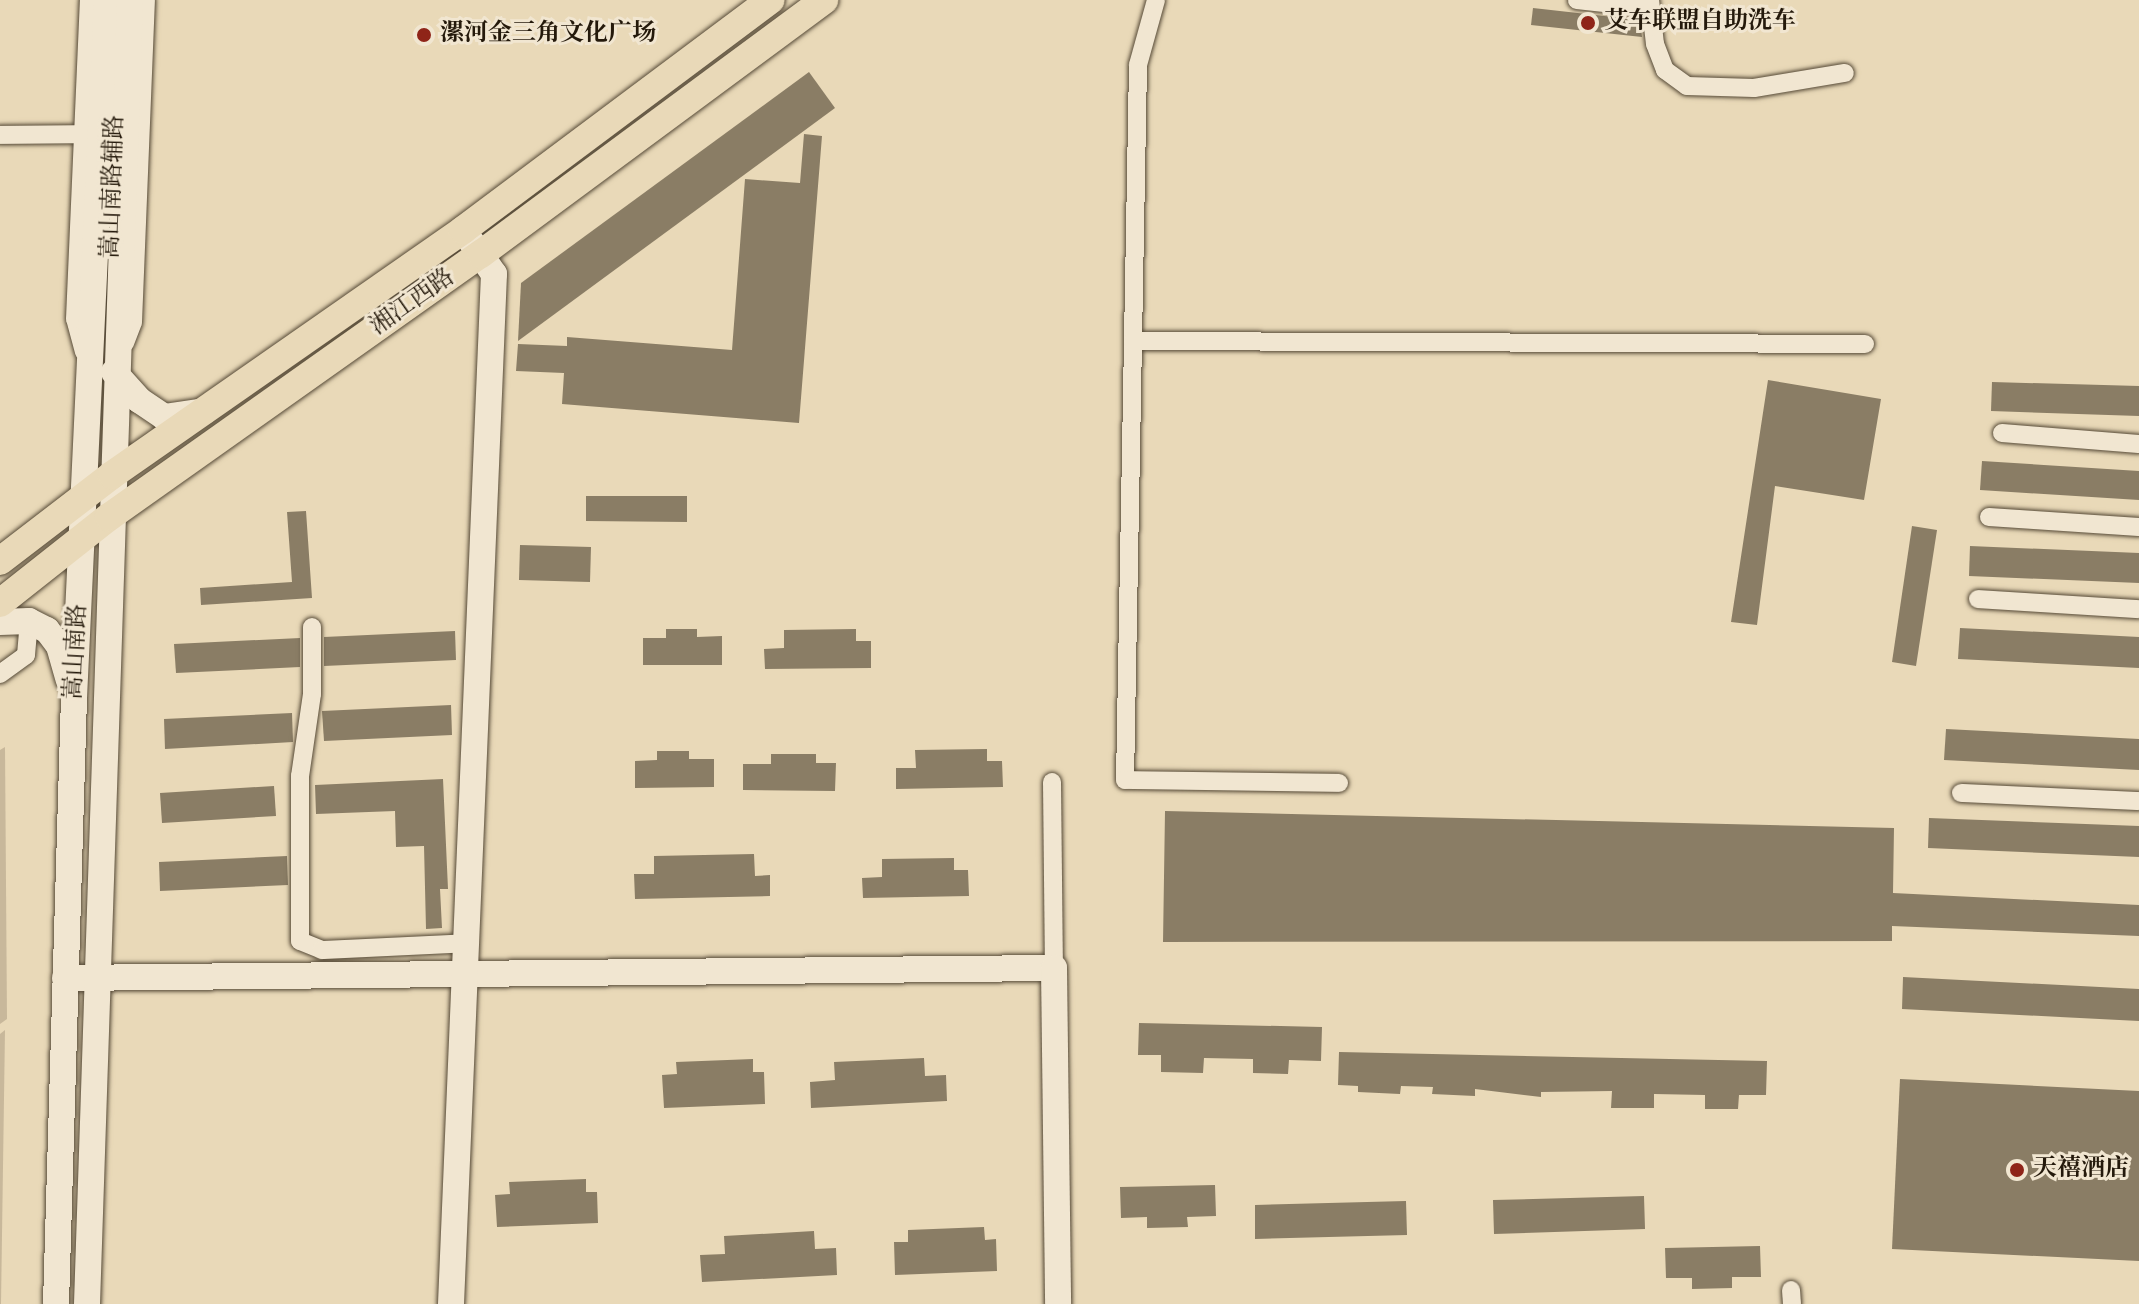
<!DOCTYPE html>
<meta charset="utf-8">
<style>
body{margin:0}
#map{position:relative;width:2139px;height:1304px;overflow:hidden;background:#e9d9b8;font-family:Vollkorn,"Noto Serif SC",serif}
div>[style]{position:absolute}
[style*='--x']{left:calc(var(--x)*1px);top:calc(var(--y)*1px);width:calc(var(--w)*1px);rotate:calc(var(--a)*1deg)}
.green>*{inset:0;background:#c8b89b}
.building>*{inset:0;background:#8a7d65}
.roads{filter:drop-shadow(0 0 2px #554936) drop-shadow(0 0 2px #554936)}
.street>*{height:18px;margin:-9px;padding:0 9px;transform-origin:9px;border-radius:9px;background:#f1e6d1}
.secondary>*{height:26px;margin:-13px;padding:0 13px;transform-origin:13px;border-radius:13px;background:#f1e6d1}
.primary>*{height:28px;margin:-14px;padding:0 14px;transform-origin:14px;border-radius:14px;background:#e9d9b8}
.dots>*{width:22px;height:22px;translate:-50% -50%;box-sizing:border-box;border:4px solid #f1e6d1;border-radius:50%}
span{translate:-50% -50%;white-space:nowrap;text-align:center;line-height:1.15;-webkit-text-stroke:6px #f1e6d1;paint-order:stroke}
.poi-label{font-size:24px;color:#24190b;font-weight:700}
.left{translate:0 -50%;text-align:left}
.street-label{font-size:24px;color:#24190b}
</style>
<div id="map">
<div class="green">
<div style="clip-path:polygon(5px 747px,7px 1019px,0 1024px,0 750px)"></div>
<div style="clip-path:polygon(5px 1030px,1px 1304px,0 1304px,0 1034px)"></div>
</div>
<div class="building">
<div style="clip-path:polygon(1533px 8px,1640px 20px,1642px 37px,1531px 25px)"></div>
<div style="clip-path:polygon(809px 72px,835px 108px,518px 341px,521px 283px)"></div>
<div style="clip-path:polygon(804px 134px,822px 136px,799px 423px,562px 404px,564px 373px,516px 371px,518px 344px,567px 346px,567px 337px,732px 350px,745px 179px,800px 183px)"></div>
<div style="clip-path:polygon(1768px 380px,1881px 399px,1864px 500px,1775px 486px,1757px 625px,1731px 622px)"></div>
<div style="clip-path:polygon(1992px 382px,2139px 386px,2139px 416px,1991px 411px)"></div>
<div style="clip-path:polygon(1982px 461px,2139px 471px,2139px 500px,1980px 490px)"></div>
<div style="clip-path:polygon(586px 496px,687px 496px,687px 522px,586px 521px)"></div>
<div style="clip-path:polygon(306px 511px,312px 598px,201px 605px,200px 588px,292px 582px,287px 512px)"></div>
<div style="clip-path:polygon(1912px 526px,1937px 530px,1916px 666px,1892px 662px)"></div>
<div style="clip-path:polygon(520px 545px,591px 547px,590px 582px,519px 580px)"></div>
<div style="clip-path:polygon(1970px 546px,2139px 553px,2139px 583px,1969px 576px)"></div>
<div style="clip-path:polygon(1960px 628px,2139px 637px,2139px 668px,1958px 659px)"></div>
<div style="clip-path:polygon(666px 629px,697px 629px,697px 637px,722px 636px,722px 665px,643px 665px,643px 638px,666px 638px)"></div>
<div style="clip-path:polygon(856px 629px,856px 641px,871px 641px,871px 668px,765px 669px,764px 649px,784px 648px,784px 630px)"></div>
<div style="clip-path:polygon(455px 631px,456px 660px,324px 666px,324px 637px)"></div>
<div style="clip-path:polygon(300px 638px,300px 667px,176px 673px,174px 644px)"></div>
<div style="clip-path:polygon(451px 705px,452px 735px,324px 741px,322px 711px)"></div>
<div style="clip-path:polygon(292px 713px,293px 742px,165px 749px,164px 719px)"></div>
<div style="clip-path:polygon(1946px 729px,2139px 739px,2139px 770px,1944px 760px)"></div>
<div style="clip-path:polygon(987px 749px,987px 761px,1002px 761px,1003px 787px,896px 789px,896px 768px,916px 768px,915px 750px)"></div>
<div style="clip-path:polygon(657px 751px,689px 751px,689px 759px,714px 759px,714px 787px,635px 788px,635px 761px,657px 760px)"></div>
<div style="clip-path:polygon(771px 754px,816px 754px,816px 763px,836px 763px,835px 791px,743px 790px,743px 764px,771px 764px)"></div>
<div style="clip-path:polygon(443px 779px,448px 889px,440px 889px,442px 928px,426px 929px,424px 846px,396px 847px,395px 811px,316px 814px,315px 785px)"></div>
<div style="clip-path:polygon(274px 786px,276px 816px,162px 823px,160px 793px)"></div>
<div style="clip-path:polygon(1165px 811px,1894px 828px,1893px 893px,2139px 905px,2139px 936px,1892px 926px,1892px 941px,1163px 942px)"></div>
<div style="clip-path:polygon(1929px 818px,2139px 826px,2139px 857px,1928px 848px)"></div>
<div style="clip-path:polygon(754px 854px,755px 876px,770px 875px,770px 896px,635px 899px,634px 874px,654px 874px,654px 856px)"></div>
<div style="clip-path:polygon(287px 856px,288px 885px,160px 891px,159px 862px)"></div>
<div style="clip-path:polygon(954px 858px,954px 870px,968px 870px,969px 896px,863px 898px,862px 878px,882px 877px,882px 859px)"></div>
<div style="clip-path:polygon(1903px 977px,2139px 989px,2139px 1021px,1902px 1009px)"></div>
<div style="clip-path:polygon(1139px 1023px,1322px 1027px,1321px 1061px,1289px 1060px,1288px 1074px,1253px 1073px,1253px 1059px,1204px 1058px,1203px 1073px,1161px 1072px,1161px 1055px,1138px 1055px)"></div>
<div style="clip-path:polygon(1339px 1052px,1767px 1061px,1766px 1095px,1739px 1095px,1738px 1109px,1705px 1109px,1705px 1095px,1654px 1094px,1654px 1108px,1611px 1108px,1612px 1091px,1541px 1092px,1541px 1097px,1475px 1089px,1475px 1096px,1432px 1094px,1433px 1087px,1401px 1086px,1400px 1094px,1358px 1092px,1358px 1086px,1338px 1085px)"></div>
<div style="clip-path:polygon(924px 1058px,925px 1076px,946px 1075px,947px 1101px,811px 1108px,810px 1082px,835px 1080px,834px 1062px)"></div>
<div style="clip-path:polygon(753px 1059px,753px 1072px,764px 1072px,765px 1104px,664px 1108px,662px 1075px,677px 1074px,676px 1062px)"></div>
<div style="clip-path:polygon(1900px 1079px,2139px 1091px,2139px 1261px,1892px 1249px)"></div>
<div style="clip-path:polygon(586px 1179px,586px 1192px,597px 1192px,598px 1223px,497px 1227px,495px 1195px,510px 1194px,509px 1182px)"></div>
<div style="clip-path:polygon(1215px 1185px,1216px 1216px,1187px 1217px,1188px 1227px,1147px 1228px,1147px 1217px,1121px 1218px,1120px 1187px)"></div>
<div style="clip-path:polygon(1644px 1196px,1645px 1229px,1494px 1234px,1493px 1200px)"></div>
<div style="clip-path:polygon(1406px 1201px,1407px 1235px,1255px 1239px,1255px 1205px)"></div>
<div style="clip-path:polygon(984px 1227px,985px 1240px,996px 1239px,997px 1271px,895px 1275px,894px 1242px,908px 1242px,908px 1230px)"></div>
<div style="clip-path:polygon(814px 1231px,815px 1249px,836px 1248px,837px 1275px,702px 1282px,700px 1255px,725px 1254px,724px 1236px)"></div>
<div style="clip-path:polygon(1760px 1246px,1761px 1277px,1732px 1277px,1732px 1288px,1692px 1289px,1692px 1278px,1666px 1278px,1665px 1248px)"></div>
</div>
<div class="roads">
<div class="street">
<div style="--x:1156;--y:0;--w:67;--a:105.5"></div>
<div style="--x:1138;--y:65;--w:715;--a:91.04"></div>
<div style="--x:1125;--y:780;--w:214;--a:0.8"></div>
<div style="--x:1577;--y:0;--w:73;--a:6.3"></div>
<div style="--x:1650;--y:0;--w:44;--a:83.5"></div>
<div style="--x:1655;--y:44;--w:28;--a:69"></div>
<div style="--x:1665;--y:70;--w:27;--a:36"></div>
<div style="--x:1687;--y:86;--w:67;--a:1.7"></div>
<div style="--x:1754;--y:88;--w:92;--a:-9.4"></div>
<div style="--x:0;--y:135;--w:93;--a:-0.6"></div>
<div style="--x:1133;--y:341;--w:732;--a:0.23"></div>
<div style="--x:125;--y:343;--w:22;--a:-69"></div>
<div style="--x:133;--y:322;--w:322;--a:-87.7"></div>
<div style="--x:84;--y:352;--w:34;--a:-105"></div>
<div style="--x:75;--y:319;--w:319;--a:-87.5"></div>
<div style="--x:2002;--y:433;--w:137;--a:4.6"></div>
<div style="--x:1989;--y:517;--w:150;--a:3.8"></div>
<div style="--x:1978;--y:599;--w:161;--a:3.6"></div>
<div style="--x:312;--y:627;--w:67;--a:90"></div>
<div style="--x:312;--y:694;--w:83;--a:98.3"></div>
<div style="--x:300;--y:776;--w:165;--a:90"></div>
<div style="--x:300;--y:941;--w:24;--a:22"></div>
<div style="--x:322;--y:950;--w:146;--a:-2.7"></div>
<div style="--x:0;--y:674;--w:32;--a:-36"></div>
<div style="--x:26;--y:655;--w:34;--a:-85"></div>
<div style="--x:1052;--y:782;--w:186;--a:89.4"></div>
<div style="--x:1961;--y:793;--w:178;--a:2.6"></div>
<div style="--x:1791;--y:1290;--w:14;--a:86"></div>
</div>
<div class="secondary">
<div style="--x:114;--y:372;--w:38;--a:48"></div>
<div style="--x:139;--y:400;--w:30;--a:34"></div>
<div style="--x:164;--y:417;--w:41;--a:-8.3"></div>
<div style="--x:0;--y:622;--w:29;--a:-2"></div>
<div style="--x:29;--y:621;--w:20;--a:27"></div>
<div style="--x:47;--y:630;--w:20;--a:53"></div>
<div style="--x:59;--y:646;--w:35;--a:74"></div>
<div style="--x:65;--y:978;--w:989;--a:-0.58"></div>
<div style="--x:1054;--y:968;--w:336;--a:89.3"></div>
<div style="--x:56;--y:1304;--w:606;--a:-88.3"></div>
<div style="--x:74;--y:698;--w:699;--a:-87.29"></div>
<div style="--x:87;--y:1304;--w:1305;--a:-88.11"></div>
<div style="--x:451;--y:1304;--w:1031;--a:-87.61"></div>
<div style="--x:494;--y:274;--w:45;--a:-125.1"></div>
</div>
<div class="primary">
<div style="--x:0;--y:561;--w:141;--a:-37.5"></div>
<div style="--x:112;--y:475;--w:428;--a:-34.9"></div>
<div style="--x:463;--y:230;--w:384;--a:-36.8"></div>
<div style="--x:0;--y:603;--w:139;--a:-38.3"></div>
<div style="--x:109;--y:517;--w:456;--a:-35.3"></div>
<div style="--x:481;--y:254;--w:427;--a:-36.5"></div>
</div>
</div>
<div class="dots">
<div style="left:1588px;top:23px;background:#8f2418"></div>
<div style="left:424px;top:35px;background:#8f2418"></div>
<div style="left:2017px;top:1170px;background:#8f2418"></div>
</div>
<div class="poi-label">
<span class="left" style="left:1604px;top:23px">艾车联盟自助洗车</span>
<span class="left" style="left:440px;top:35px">漯河金三角文化广场</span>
<span class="left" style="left:2033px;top:1170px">天禧酒店</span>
</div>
<div class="street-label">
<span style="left:114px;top:187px;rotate:-88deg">嵩山南路辅路</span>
<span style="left:413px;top:303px;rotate:-35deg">湘江西路</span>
<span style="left:77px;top:652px;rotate:-87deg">嵩山南路</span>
</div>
</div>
